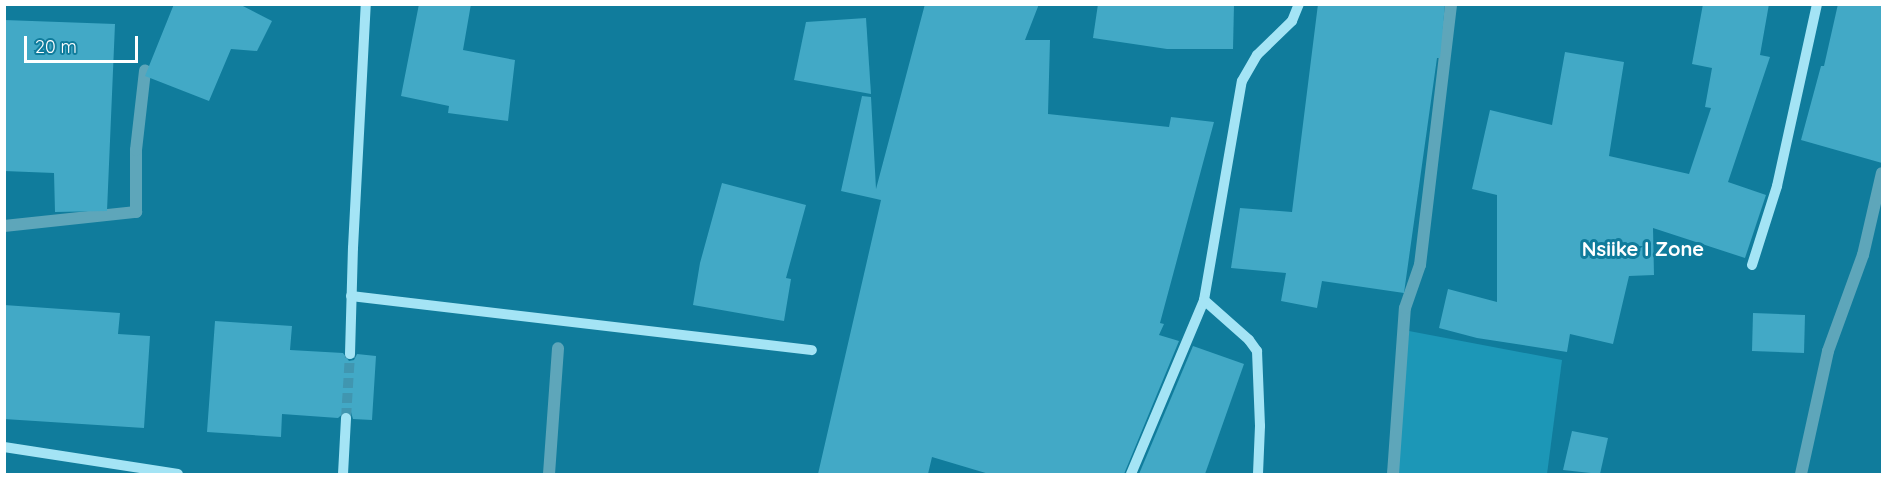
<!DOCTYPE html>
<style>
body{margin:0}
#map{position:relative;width:1887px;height:479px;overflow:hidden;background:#107c9c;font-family:Quicksand,sans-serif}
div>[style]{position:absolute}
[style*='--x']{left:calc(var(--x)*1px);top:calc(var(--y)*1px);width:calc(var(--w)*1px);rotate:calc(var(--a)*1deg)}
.green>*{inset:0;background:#1c97b7}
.stream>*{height:12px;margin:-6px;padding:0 6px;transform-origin:6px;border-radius:6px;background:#5ea6ba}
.building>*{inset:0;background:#42a9c6}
.minor-tunnel>*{height:10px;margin-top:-5px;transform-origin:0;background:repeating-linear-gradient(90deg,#4096b0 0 10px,transparent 0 15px)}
.minor>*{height:10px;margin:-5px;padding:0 5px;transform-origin:5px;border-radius:5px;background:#a4e4f5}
span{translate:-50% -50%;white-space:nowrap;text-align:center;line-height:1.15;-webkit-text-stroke:6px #107c9c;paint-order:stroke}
.quarter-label{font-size:20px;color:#fff;font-weight:700}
.frame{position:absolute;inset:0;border:6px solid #fff;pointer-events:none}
.scale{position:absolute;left:24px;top:36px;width:114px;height:27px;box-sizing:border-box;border:3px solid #fff;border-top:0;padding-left:8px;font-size:18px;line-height:21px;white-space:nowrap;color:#fff;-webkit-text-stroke:4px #107c9c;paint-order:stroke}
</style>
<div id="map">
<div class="green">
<div style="clip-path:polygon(1409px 331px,1562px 360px,1547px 474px,1387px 474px)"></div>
</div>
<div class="stream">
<div style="--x:4;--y:226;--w:133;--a:-6.1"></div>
<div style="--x:136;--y:212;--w:62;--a:-90"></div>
<div style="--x:136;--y:150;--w:80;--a:-83.5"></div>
<div style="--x:549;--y:474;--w:126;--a:-85.9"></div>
<div style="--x:1393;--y:474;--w:166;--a:-85.9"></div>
<div style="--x:1405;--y:308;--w:46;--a:-70.8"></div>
<div style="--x:1420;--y:265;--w:263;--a:-83.2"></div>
<div style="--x:1801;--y:474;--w:126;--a:-77.6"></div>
<div style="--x:1828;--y:351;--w:102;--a:-70"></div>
<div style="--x:1863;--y:255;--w:84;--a:-77"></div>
</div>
<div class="building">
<div style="clip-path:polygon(174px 4px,239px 4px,272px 21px,257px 51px,231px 49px,209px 101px,145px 76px)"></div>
<div style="clip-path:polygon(419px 4px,471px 4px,463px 50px,515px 60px,508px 121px,448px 113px,449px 106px,401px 96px)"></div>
<div style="clip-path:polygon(925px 4px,1039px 4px,1025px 40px,1050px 40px,1048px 114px,1169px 127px,1171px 117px,1214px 122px,1160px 323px,1164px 324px,1159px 335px,1179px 341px,1124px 474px,989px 474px,932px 457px,928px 474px,818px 474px,881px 200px,841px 191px,862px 96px,871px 97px,876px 189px)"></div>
<div style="clip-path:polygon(1098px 4px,1234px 4px,1233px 49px,1167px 49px,1093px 38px)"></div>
<div style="clip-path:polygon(1318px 4px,1445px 4px,1440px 58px,1437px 58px,1404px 293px,1322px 281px,1317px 308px,1281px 301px,1286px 273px,1231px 268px,1240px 208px,1292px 212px)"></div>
<div style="clip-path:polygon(1703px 4px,1769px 4px,1760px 55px,1770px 57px,1728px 182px,1766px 195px,1745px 258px,1653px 228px,1654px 275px,1629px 276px,1613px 344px,1570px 334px,1567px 352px,1477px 338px,1439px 328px,1448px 289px,1497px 302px,1497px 195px,1472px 189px,1490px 110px,1552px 125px,1565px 52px,1624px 62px,1609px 156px,1689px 174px,1711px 108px,1705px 107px,1712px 68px,1692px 64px)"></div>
<div style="clip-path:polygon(1838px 4px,1882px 4px,1882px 163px,1801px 140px,1821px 66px,1824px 66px)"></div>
<div style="clip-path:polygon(866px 18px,871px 94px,794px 80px,806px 22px)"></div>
<div style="clip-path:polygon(4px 20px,115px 24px,107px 211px,55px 212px,54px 173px,4px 171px)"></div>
<div style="clip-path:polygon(722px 183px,806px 205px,786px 278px,791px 279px,784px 321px,693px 305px,700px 263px)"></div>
<div style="clip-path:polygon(4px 305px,120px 313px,118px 334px,150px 336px,144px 428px,4px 419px)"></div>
<div style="clip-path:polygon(1753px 313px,1805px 315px,1804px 353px,1752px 351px)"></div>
<div style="clip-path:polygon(215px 321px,292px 326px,290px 350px,343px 353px,349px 361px,354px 360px,357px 354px,376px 356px,372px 420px,353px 419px,351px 412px,346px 411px,338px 418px,282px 414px,281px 437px,207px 432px)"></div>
<div style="clip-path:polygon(1193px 346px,1244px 364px,1205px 474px,1139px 474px)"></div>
<div style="clip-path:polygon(1572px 431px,1608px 438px,1600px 474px,1563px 470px)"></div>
</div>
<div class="minor-tunnel">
<div style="--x:346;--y:418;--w:64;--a:-86.4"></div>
</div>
<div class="minor">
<div style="--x:1752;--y:265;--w:83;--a:-72.4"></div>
<div style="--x:1777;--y:186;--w:186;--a:-77.6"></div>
<div style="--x:351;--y:296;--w:464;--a:6.7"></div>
<div style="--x:1204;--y:300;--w:60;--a:41.6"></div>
<div style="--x:1249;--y:340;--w:14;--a:54"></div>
<div style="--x:1257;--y:351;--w:75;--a:87.7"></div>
<div style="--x:1260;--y:426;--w:48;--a:92.4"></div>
<div style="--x:350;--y:354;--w:106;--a:-88.4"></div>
<div style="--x:353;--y:248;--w:244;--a:-87"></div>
<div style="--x:4;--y:447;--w:176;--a:8.8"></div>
<div style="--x:343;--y:474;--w:56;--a:-86.9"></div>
<div style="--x:1131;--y:474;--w:189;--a:-67.2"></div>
<div style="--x:1204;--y:300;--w:222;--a:-80.2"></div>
<div style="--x:1242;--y:81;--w:30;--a:-60"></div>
<div style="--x:1257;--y:55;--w:49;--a:-44.2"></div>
<div style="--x:1292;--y:21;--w:18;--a:-68"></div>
</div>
<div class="quarter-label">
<span style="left:1643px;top:248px">Nsiike I Zone</span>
</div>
<div class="frame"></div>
<div class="scale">20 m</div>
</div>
